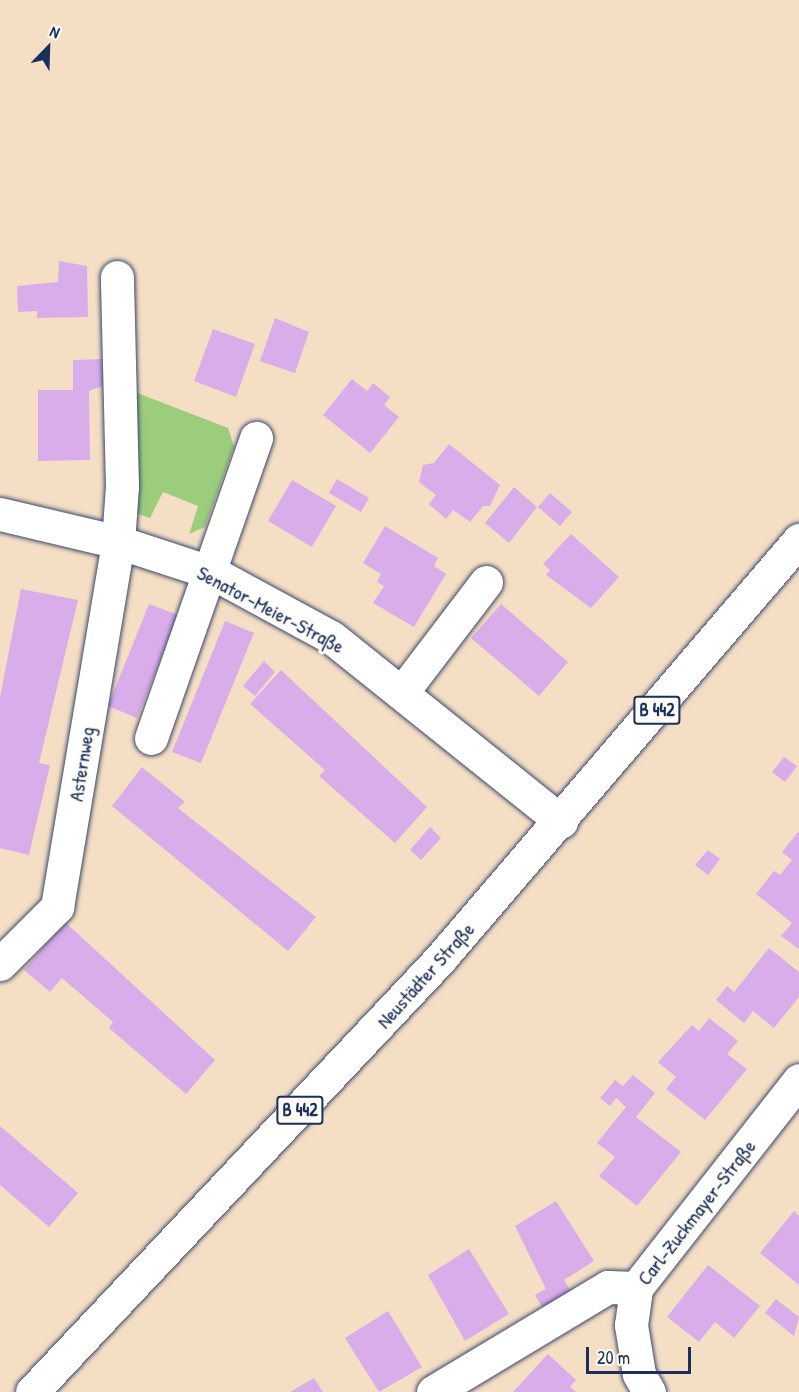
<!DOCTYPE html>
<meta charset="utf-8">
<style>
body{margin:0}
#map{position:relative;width:799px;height:1392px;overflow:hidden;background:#f5dfc4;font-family:"Patrick Hand",sans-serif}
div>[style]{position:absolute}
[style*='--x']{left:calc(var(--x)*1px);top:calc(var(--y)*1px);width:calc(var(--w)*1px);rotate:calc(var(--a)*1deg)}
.green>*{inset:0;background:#9ccd7d}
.building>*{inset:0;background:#d8adea}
.roads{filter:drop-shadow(0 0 2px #3c496d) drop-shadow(0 0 2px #3c496d)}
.minor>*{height:33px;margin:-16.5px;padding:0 16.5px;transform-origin:16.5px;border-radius:16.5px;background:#fff}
.major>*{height:33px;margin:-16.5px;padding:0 16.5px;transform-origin:16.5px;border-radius:16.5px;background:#fff}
span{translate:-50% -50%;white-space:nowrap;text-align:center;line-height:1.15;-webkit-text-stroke:6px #fdfcf7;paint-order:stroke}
.shield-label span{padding:2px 4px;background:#fdfcf7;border:2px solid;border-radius:4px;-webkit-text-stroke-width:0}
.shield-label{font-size:18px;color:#1b2f5e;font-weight:700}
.street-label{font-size:20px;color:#1b2f5e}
.north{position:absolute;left:18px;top:18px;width:60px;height:60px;-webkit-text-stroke:4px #fdfcf7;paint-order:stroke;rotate:23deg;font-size:16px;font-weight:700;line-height:24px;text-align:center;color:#1b2f5e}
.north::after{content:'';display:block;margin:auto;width:21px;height:27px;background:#1b2f5e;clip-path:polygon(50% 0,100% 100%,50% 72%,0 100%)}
.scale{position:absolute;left:586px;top:1347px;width:105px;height:27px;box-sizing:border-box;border:3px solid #1b2f5e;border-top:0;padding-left:8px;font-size:18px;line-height:21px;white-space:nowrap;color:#1b2f5e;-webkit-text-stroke:4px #fdfcf7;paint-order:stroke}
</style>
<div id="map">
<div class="green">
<div style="clip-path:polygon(127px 389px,228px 428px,234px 446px,205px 527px,189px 534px,198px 506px,163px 492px,150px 518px,129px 511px)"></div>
</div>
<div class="building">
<div style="clip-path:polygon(59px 261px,87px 266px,88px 317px,37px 318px,37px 311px,18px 312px,17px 286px,58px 282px)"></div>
<div style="clip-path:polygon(275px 318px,309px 332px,295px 373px,260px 361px)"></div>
<div style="clip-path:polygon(213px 329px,255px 344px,236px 397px,194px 381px)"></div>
<div style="clip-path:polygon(101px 359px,105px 385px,89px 391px,90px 460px,38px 461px,38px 390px,73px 390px,73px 360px)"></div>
<div style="clip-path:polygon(352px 379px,367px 391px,373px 383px,390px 397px,384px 405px,399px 417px,370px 453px,323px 415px)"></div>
<div style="clip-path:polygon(449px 444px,500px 485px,490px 506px,483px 506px,470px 522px,453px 510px,446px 519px,429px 504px,436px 495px,419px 482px,423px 465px,434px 463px)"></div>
<div style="clip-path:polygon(337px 479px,369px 498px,361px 512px,329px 493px)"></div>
<div style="clip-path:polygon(292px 480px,336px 506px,312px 547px,268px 521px)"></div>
<div style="clip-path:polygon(514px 487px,537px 507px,509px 543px,485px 523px)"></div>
<div style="clip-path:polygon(550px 493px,572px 512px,560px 526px,538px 507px)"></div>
<div style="clip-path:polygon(385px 526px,438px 558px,434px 566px,446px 574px,414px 627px,373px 603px,384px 586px,377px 582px,381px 574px,363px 563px)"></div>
<div style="clip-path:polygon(571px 534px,619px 577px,591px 608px,546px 575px,550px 570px,543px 564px)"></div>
<div style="clip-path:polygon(21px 589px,78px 600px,39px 763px,50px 765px,29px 855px,0 848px,0 697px)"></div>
<div style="clip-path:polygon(149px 604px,178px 615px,137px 718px,108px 706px)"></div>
<div style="clip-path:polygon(501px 604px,568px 662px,539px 696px,471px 638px)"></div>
<div style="clip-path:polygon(225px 621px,254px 633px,201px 763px,172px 752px)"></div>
<div style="clip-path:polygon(264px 661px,275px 672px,255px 696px,243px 686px)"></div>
<div style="clip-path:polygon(281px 670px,427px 807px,395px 843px,319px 776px,325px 770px,250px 704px)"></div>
<div style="clip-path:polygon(784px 757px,797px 766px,785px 782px,772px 772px)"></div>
<div style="clip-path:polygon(142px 767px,185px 802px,178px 808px,316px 917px,288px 951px,112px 806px)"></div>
<div style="clip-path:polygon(430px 827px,441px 838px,421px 860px,410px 850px)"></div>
<div style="clip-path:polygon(799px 831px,799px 949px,781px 936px,792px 923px,756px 894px,774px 871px,780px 875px,792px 860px,782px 852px)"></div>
<div style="clip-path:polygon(708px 850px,720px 859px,708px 875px,695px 865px)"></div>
<div style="clip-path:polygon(65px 922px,215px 1060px,186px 1094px,109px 1028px,113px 1022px,62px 978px,50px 992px,24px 970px)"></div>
<div style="clip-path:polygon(769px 948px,799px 972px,799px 997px,774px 1028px,753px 1011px,744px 1023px,716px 1000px,727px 986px,734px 992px)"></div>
<div style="clip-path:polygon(709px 1018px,738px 1041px,727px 1054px,747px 1069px,705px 1120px,666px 1089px,676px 1077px,658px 1062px,692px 1025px,699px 1031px)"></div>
<div style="clip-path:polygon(633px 1075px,655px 1093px,636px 1117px,681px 1152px,637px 1206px,599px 1176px,615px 1157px,597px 1143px,626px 1107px,616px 1098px,610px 1106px,600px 1098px,615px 1080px,623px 1086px)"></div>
<div style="clip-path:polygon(0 1126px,78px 1193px,49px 1227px,0 1185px)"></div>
<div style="clip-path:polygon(556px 1201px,594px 1261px,564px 1280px,572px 1293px,544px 1310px,535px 1295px,546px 1289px,515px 1226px)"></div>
<div style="clip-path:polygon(794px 1211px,799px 1216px,799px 1285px,760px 1253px)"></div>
<div style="clip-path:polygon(469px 1249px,509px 1314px,465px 1341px,428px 1275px)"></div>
<div style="clip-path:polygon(708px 1265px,760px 1306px,734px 1338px,715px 1322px,699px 1342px,667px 1317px)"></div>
<div style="clip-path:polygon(776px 1299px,799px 1317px,794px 1336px,765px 1313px)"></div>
<div style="clip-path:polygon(388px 1311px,422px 1367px,379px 1392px,345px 1338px)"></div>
<div style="clip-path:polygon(548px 1354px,576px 1380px,570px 1387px,576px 1392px,513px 1392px)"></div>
<div style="clip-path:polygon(314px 1378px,323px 1392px,290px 1392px)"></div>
</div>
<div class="roads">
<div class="minor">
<div style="--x:0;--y:514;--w:121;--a:13.3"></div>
<div style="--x:118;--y:542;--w:100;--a:18.1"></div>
<div style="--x:213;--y:573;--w:134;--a:28.5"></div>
<div style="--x:331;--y:637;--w:295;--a:38.7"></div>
<div style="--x:403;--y:691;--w:137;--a:-52.7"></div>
<div style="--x:151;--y:738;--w:318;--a:-70.7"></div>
<div style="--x:0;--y:964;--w:81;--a:-45"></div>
<div style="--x:57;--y:907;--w:370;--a:-80.5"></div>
<div style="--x:118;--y:542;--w:56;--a:-85.9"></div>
<div style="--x:122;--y:486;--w:209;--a:-91.4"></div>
<div style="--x:433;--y:1392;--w:204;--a:-31"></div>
<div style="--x:608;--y:1287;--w:28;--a:2"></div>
<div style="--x:649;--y:1392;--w:21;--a:-119"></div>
<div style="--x:639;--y:1374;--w:50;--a:-99.3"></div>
<div style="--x:631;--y:1325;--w:37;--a:-82"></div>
<div style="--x:636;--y:1288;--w:264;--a:-51.9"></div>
</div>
<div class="major">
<div style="--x:32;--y:1392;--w:595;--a:-46.7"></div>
<div style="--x:440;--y:959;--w:552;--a:-49.41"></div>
</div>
</div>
<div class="shield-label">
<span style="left:657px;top:710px">B 442</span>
<span style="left:300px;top:1110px">B 442</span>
</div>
<div class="street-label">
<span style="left:271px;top:609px;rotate:28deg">Senator-Meier-Straße</span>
<span style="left:81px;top:764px;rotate:-81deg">Asternweg</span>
<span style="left:425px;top:975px;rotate:-48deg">Neustädter Straße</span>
<span style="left:696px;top:1212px;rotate:-52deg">Carl-Zuckmayer-Straße</span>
</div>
<div class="north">N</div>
<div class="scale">20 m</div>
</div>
